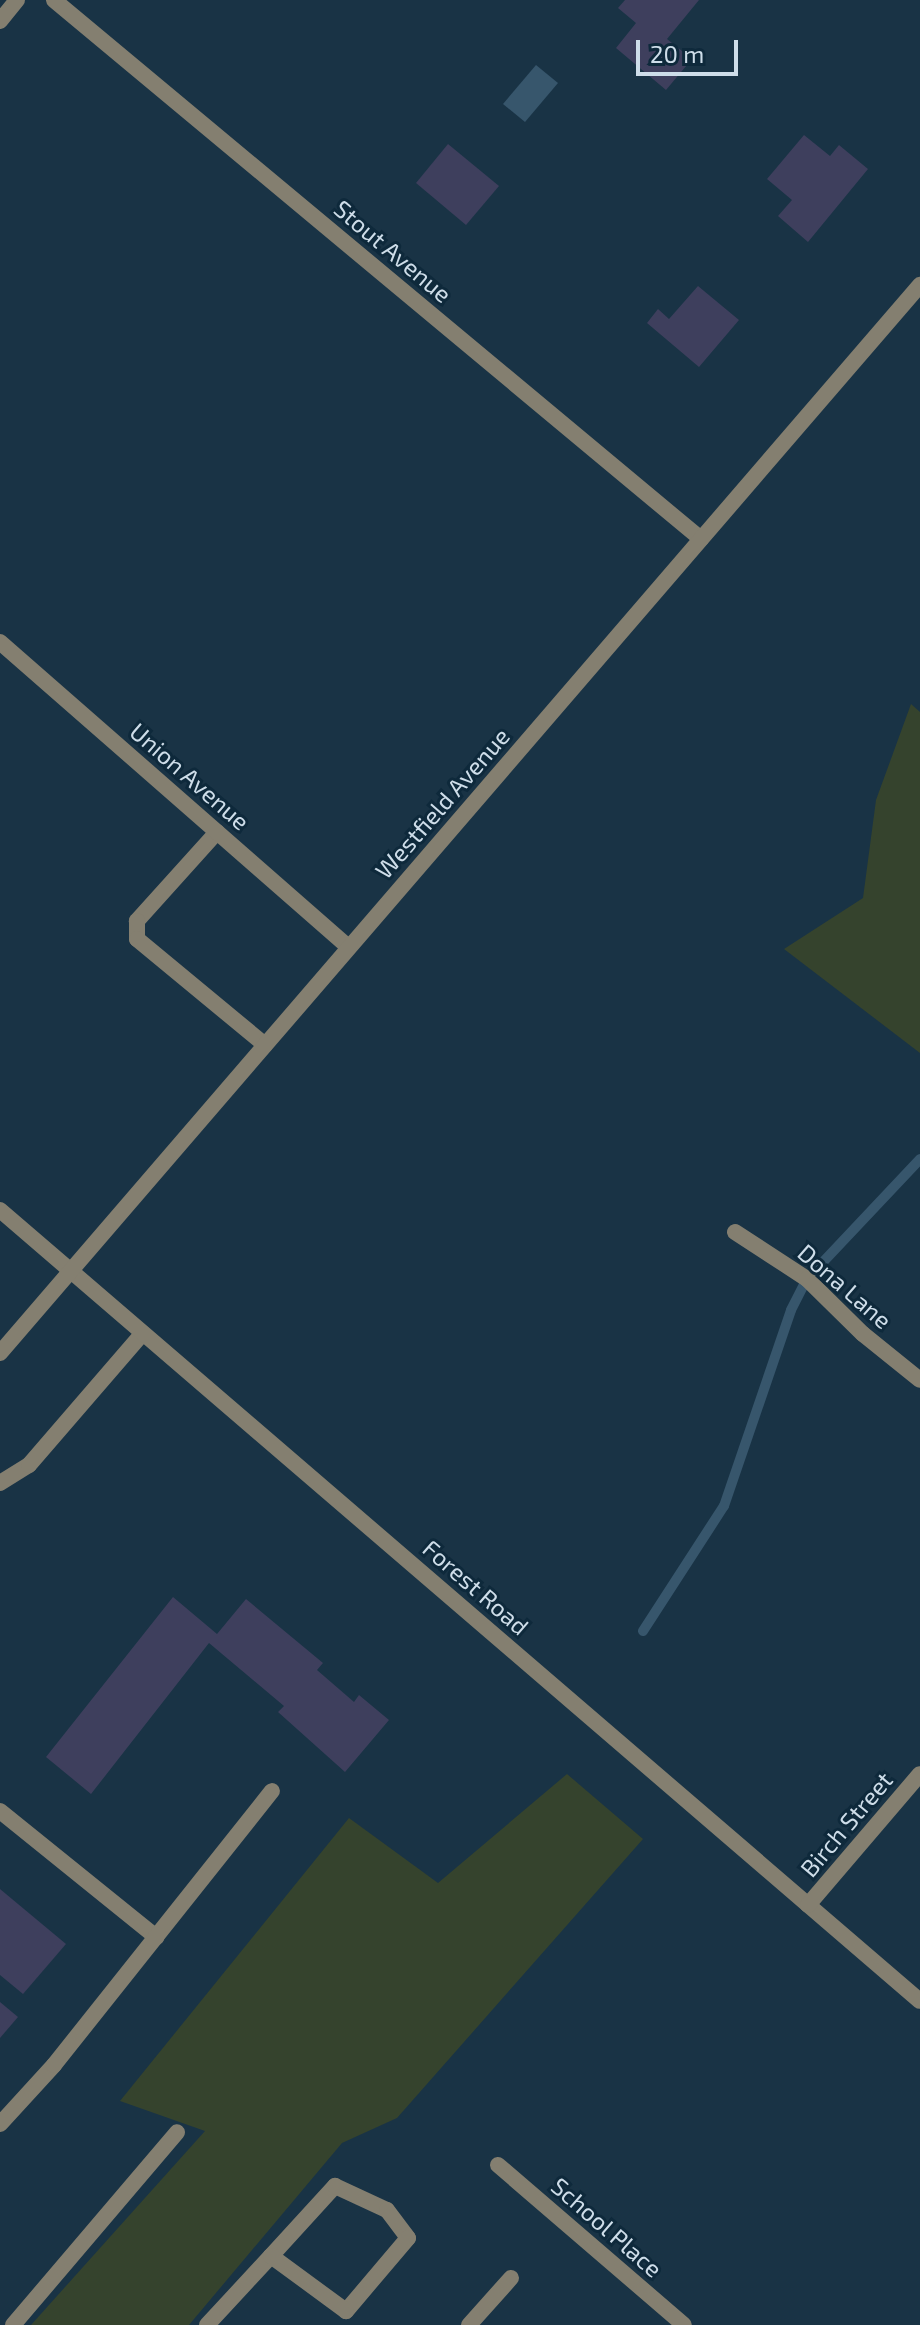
<!DOCTYPE html>
<style>
body{margin:0}
#map{position:relative;width:920px;height:2325px;overflow:hidden;background:#193345;font-family:"Exo 2",sans-serif}
div>[style]{position:absolute}
[style*='--x']{left:calc(var(--x)*1px);top:calc(var(--y)*1px);width:calc(var(--w)*1px);rotate:calc(var(--a)*1deg)}
.green>*{inset:0;background:#35432d}
.water>*{inset:0;background:#37566c}
.stream>*{height:10px;margin:-5px;padding:0 5px;transform-origin:5px;border-radius:5px;background:#37566c}
.building>*{inset:0;background:#3e3f5d}
.service>*{height:16px;margin:-8px;padding:0 8px;transform-origin:8px;border-radius:8px;background:#847f70}
.minor>*{height:16px;margin:-8px;padding:0 8px;transform-origin:8px;border-radius:8px;background:#847f70}
.tertiary>*{height:16px;margin:-8px;padding:0 8px;transform-origin:8px;border-radius:8px;background:#847f70}
span{translate:-50% -50%;white-space:nowrap;text-align:center;line-height:1.15;-webkit-text-stroke:6px #0e293b;paint-order:stroke}
.street-label{font-size:24px;color:#cedde9}
.scale{position:absolute;left:636px;top:40px;width:102px;height:36px;box-sizing:border-box;border:4px solid #cedde9;border-top:0;padding-left:10px;font-size:24px;line-height:28px;white-space:nowrap;color:#cedde9;-webkit-text-stroke:6px #0e293b;paint-order:stroke}
</style>
<div id="map">
<div class="green">
<div style="clip-path:polygon(911px 704px,920px 712px,920px 1053px,784px 949px,863px 898px,876px 800px)"></div>
<div style="clip-path:polygon(567px 1774px,643px 1839px,397px 2118px,342px 2143px,189px 2325px,31px 2325px,205px 2131px,120px 2101px,349px 1818px,438px 1883px)"></div>
</div>
<div class="water">
<div style="clip-path:polygon(536px 65px,558px 83px,525px 122px,503px 104px)"></div>
</div>
<div class="stream">
<div style="--x:643;--y:1631;--w:149;--a:-57.1"></div>
<div style="--x:724;--y:1506;--w:207;--a:-71.1"></div>
<div style="--x:791;--y:1310;--w:35;--a:-63"></div>
<div style="--x:807;--y:1279;--w:165;--a:-46.7"></div>
</div>
<div class="building">
<div style="clip-path:polygon(625px 0,699px 0,667px 39px,692px 59px,666px 90px,616px 48px,636px 23px,618px 8px)"></div>
<div style="clip-path:polygon(804px 135px,830px 156px,839px 145px,868px 169px,808px 242px,778px 216px,792px 200px,767px 179px)"></div>
<div style="clip-path:polygon(448px 144px,499px 186px,466px 225px,416px 183px)"></div>
<div style="clip-path:polygon(698px 286px,739px 320px,699px 367px,647px 323px,658px 309px,669px 319px)"></div>
<div style="clip-path:polygon(173px 1597px,217px 1634px,246px 1599px,323px 1663px,317px 1670px,354px 1702px,359px 1695px,389px 1720px,345px 1772px,278px 1712px,284px 1706px,209px 1643px,91px 1794px,46px 1757px)"></div>
<div style="clip-path:polygon(0 1889px,66px 1944px,23px 1994px,0 1975px)"></div>
<div style="clip-path:polygon(0 2002px,18px 2017px,0 2038px)"></div>
</div>
<div class="service">
<div style="--x:217;--y:832;--w:120;--a:132"></div>
<div style="--x:137;--y:921;--w:18;--a:90"></div>
<div style="--x:137;--y:939;--w:166;--a:39.6"></div>
<div style="--x:0;--y:1483;--w:34;--a:-32"></div>
<div style="--x:29;--y:1465;--w:174;--a:-49.2"></div>
<div style="--x:0;--y:1811;--w:201;--a:38.9"></div>
<div style="--x:0;--y:2124;--w:80;--a:-47.5"></div>
<div style="--x:54;--y:2065;--w:350;--a:-51.5"></div>
<div style="--x:13;--y:2325;--w:253;--a:-49.6"></div>
<div style="--x:207;--y:2325;--w:94;--a:-47.2"></div>
<div style="--x:271;--y:2256;--w:95;--a:-47.6"></div>
<div style="--x:335;--y:2186;--w:57;--a:24.8"></div>
<div style="--x:387;--y:2210;--w:35;--a:53"></div>
<div style="--x:408;--y:2238;--w:96;--a:130.3"></div>
<div style="--x:346;--y:2311;--w:93;--a:-143.7"></div>
<div style="--x:469;--y:2325;--w:63;--a:-48.2"></div>
</div>
<div class="minor">
<div style="--x:54;--y:0;--w:842;--a:39.8"></div>
<div style="--x:0;--y:21;--w:27;--a:-51"></div>
<div style="--x:0;--y:642;--w:463;--a:41.2"></div>
<div style="--x:0;--y:1210;--w:1213;--a:40.69"></div>
<div style="--x:735;--y:1232;--w:86;--a:33.1"></div>
<div style="--x:807;--y:1279;--w:78;--a:44.5"></div>
<div style="--x:863;--y:1334;--w:73;--a:38.9"></div>
<div style="--x:808;--y:1905;--w:172;--a:-49.5"></div>
<div style="--x:498;--y:2165;--w:245;--a:40.7"></div>
</div>
<div class="tertiary">
<div style="--x:0;--y:1353;--w:1410;--a:-49.26"></div>
</div>
<div class="street-label">
<span style="left:393px;top:251px;rotate:40deg">Stout Avenue</span>
<span style="left:190px;top:776px;rotate:41deg">Union Avenue</span>
<span style="left:442px;top:803px;rotate:-49deg">Westfield Avenue</span>
<span style="left:845px;top:1286px;rotate:41deg">Dona Lane</span>
<span style="left:476px;top:1587px;rotate:41deg">Forest Road</span>
<span style="left:846px;top:1824px;rotate:-50deg">Birch Street</span>
<span style="left:607px;top:2227px;rotate:41deg">School Place</span>
</div>
<div class="scale">20 m</div>
</div>
